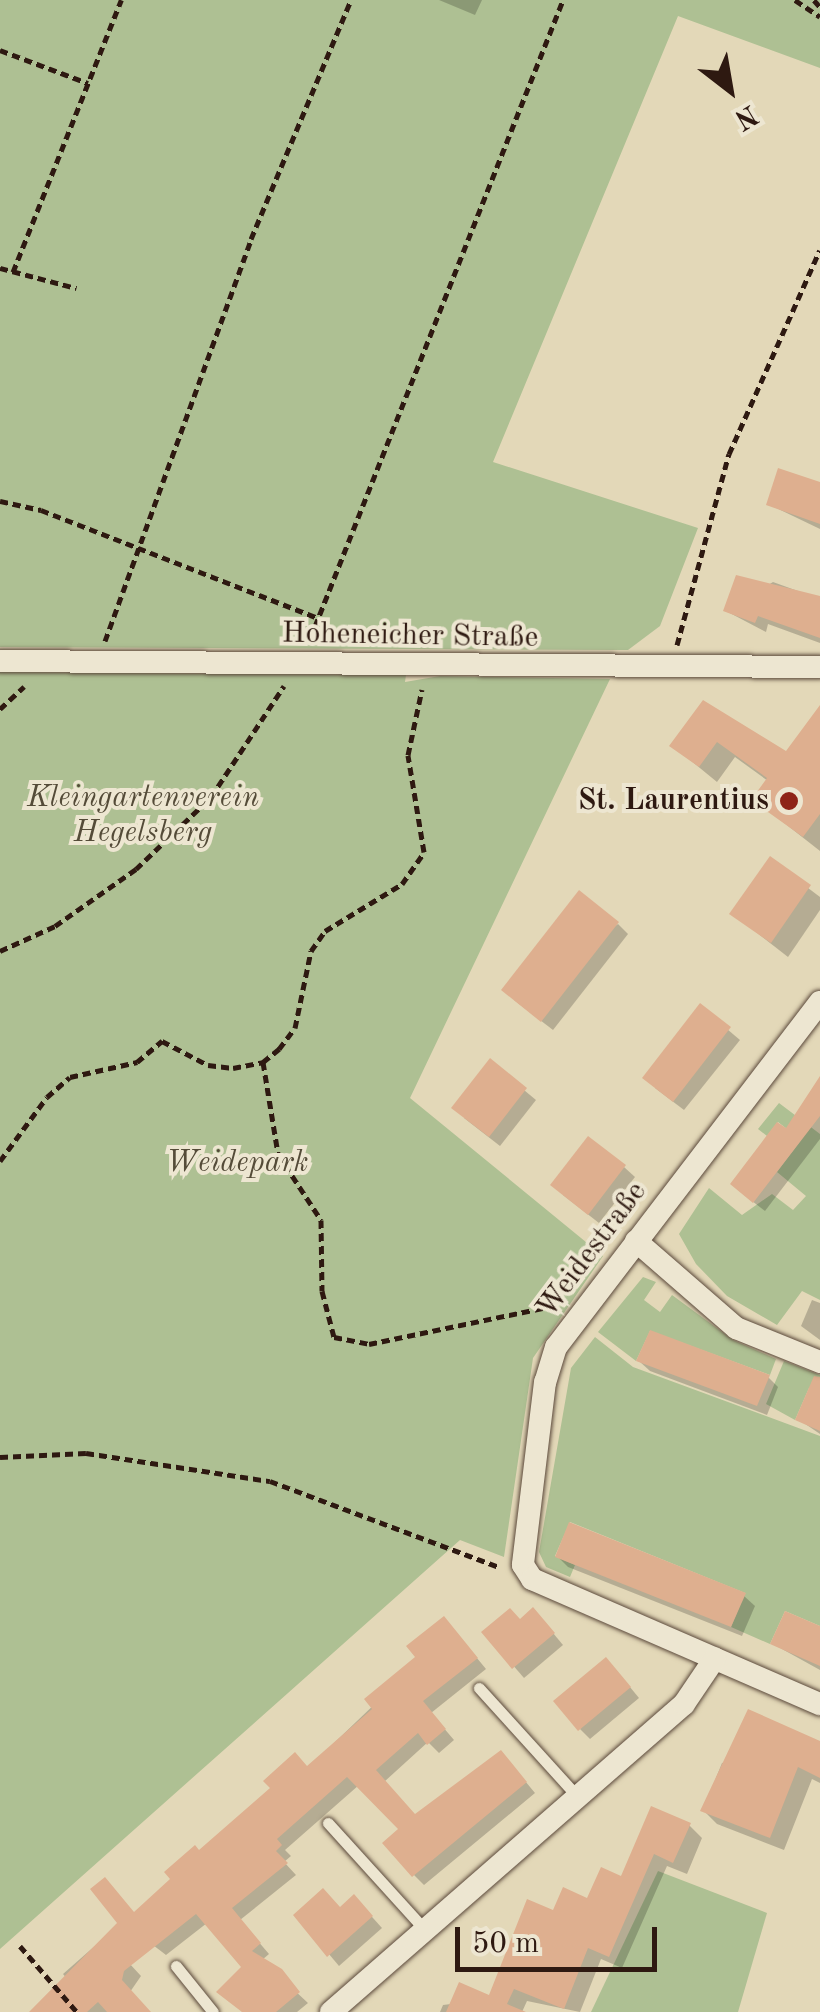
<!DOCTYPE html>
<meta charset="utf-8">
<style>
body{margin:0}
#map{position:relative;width:820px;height:2012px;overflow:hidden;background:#e3d8b8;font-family:"Old Standard TT",serif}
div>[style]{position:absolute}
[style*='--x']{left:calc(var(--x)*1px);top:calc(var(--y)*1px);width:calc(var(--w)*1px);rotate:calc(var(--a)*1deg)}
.green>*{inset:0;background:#aec093}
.shadow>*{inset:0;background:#0003}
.building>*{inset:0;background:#deaf8f}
.path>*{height:5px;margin-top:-2.5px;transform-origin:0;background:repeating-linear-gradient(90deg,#2e1911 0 8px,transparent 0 13px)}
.roads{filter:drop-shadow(0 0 2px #5b493b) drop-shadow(0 0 2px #5b493b)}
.service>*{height:11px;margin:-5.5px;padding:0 5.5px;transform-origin:5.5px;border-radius:5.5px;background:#ede6d1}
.minor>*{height:22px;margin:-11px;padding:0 11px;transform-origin:11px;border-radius:11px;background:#ede6d1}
.dots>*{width:28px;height:28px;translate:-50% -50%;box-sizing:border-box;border:5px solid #ede6d1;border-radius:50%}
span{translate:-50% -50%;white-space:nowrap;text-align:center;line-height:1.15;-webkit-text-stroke:8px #ede6d1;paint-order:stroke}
.street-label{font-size:30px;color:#2e1911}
.park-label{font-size:30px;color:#544b38;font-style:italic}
.poi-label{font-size:30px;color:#2e1911;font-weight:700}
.right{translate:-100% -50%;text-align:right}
.north{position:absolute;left:680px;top:40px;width:100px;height:100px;-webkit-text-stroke:8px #ede6d1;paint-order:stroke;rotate:149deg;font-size:28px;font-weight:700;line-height:40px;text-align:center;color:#2e1911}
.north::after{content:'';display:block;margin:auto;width:35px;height:45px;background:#2e1911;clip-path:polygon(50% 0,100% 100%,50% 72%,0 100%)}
.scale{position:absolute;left:455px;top:1927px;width:202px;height:45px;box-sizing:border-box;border:5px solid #2e1911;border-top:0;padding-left:12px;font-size:30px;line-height:35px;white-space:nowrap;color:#2e1911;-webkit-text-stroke:8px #ede6d1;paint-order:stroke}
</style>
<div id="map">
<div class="green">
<div style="clip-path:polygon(0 0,820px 0,820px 68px,678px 16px,493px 462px,698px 528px,660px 626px,628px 650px,0 647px)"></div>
<div style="clip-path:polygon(0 672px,406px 675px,405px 682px,440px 676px,610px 679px,410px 1098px,603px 1256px,533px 1358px,504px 1557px,460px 1540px,0 1949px)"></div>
<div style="clip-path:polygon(779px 1103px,820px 1134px,820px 1300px,802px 1291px,777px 1325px,727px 1296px,696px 1264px,679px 1234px,709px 1188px,742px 1215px,772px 1194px,793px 1210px,806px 1196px,777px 1172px,801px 1140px,778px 1122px,767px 1136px,758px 1129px)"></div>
<div style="clip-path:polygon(643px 1277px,656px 1282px,644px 1300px,660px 1312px,672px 1295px,733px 1340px,776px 1359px,770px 1375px,650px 1331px,636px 1361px,598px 1332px)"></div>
<div style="clip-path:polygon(595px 1337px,633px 1367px,820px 1436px,820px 1626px,785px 1611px,770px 1644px,731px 1627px,745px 1593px,570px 1522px,555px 1556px,575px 1565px,570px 1577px,546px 1567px,539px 1552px,571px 1368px)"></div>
<div style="clip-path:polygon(784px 1361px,820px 1375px,820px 1392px,809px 1388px,795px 1420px,766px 1404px)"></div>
<div style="clip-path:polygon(658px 1871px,767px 1913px,738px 2012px,591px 2012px)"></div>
</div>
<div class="shadow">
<div style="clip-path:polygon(439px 0,482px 0,475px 15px)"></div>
<div style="clip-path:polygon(820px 485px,820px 529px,768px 504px)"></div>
<div style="clip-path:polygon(773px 582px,820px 599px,820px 643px,768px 624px,766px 632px,726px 611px)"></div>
<div style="clip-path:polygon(704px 703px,787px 754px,820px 713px,820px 851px,755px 800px,768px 781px,735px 757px,717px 782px,673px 746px)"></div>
<div style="clip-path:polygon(771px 860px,820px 897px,820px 910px,788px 957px,733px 914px)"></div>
<div style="clip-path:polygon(618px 924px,628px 934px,553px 1030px,514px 1000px)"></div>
<div style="clip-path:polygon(701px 1007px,740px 1040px,684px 1110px,655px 1088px)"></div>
<div style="clip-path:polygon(490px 1062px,536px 1100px,500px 1146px,464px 1118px)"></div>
<div style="clip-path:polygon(820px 1081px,820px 1139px,765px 1211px,743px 1194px)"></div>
<div style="clip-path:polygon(624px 1167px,635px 1177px,599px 1223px,563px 1195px)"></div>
<div style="clip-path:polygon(812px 1300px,820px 1303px,820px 1340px,801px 1326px)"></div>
<div style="clip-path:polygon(639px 1361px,768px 1377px,778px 1387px,767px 1415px,650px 1371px)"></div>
<div style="clip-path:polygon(820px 1394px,820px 1434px,798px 1419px)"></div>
<div style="clip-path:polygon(557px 1556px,744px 1596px,755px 1606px,742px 1636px,568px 1567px)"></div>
<div style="clip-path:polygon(543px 1621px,563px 1645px,524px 1678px,485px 1633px)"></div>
<div style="clip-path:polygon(453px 1629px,486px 1669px,431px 1713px,454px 1740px,439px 1753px,428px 1742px,384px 1782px,415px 1817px,511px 1764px,535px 1793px,424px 1885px,414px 1875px,401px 1829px,359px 1785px,285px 1850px,291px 1856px,284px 1862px,296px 1875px,240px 1920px,269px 1954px,262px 1960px,308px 2003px,297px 2012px,242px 2012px,244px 1967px,207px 1923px,166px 1955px,136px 1932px,199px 1853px,308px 1768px)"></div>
<div style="clip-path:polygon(820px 1629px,820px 1670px,773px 1644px)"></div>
<div style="clip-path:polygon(616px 1670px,639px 1698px,590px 1739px,580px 1729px)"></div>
<div style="clip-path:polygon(820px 1744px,820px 1783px,812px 1779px,784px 1850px,717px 1824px,703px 1810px,722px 1763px)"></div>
<div style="clip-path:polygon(689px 1825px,702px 1838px,687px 1874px,667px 1866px,622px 1968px,601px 1959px,580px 2012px,527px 2001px,522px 2012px,440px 2012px,443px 2005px,490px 1999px,554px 1913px,588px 1901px)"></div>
<div style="clip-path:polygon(364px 1908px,382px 1928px,339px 1966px,296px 1915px)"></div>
<div style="clip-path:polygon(105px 1937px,141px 1976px,130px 1992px,149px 2012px,30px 2012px,69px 1981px,63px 1974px)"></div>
</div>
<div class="building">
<div style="clip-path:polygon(778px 468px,820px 482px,820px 524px,766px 505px)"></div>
<div style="clip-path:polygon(736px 575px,820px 596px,820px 638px,758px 616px,755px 623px,723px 611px)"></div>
<div style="clip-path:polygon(703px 700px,786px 751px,820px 705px,820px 814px,803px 837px,751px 800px,767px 778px,717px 742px,699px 767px,669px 746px)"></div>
<div style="clip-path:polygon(770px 856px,811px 885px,771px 943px,729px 914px)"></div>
<div style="clip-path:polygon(579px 890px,619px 922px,541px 1022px,501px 990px)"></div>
<div style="clip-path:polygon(700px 1003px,731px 1027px,673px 1102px,642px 1078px)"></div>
<div style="clip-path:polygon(490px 1058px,527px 1088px,489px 1137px,451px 1108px)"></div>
<div style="clip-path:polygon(820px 1076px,820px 1116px,753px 1203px,730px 1184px,777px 1122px,786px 1128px)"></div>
<div style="clip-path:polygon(588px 1136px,626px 1165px,588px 1215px,550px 1185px)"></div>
<div style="clip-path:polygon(650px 1330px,770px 1375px,757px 1406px,636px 1361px)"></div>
<div style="clip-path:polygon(814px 1376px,820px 1377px,820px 1431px,795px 1420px)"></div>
<div style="clip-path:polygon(569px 1522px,746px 1593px,731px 1627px,555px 1557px)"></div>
<div style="clip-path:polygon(533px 1607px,555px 1633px,512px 1669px,481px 1632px,510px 1608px,520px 1619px)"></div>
<div style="clip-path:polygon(785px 1611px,820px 1626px,820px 1666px,770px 1644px)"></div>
<div style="clip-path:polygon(444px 1616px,478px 1658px,423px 1701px,446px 1729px,427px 1745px,418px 1733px,376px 1770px,415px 1814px,501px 1750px,527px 1782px,412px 1877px,382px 1843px,398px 1829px,347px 1777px,277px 1839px,282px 1845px,276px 1851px,288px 1863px,232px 1908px,261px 1943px,252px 1951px,282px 1969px,300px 1992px,276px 2012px,242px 2012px,216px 1992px,241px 1967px,196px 1914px,124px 1971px,122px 1980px,151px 2012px,107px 2012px,98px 2002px,87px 2012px,29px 2012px,117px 1923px,90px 1889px,105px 1877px,134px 1912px,170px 1879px,164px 1872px,172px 1865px,195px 1845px,199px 1850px,270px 1788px,263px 1781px,295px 1752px,307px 1766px,372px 1709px,364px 1699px,415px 1657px,406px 1646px)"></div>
<div style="clip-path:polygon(606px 1657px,631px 1687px,578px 1731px,553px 1701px)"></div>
<div style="clip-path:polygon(748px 1709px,820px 1741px,820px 1778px,798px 1767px,770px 1838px,700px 1811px)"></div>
<div style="clip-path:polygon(651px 1806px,691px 1823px,673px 1863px,654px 1854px,609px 1957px,588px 1948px,564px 2009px,514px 1989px,507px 2004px,526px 2012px,446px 2012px,459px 1982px,489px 1995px,527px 1899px,553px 1910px,563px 1887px,587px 1898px,601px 1867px,621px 1876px)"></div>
<div style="clip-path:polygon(323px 1888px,340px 1907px,354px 1894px,373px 1916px,327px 1957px,293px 1915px)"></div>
</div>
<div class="path">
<div style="--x:795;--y:0;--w:30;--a:34"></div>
<div style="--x:814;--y:0;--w:9;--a:49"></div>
<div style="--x:0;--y:50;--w:94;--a:20.6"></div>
<div style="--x:0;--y:268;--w:79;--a:14.7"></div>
<div style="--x:13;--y:272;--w:293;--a:-68.3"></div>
<div style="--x:0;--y:501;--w:42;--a:12.4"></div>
<div style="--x:41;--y:510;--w:297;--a:21.3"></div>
<div style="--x:310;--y:639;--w:687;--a:-68.4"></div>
<div style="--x:105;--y:641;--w:428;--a:-70"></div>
<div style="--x:251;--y:239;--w:259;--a:-67.3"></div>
<div style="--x:677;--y:645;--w:198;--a:-74.8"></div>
<div style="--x:729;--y:454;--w:223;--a:-66"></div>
<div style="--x:0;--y:709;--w:33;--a:-43"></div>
<div style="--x:0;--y:951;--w:60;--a:-24.4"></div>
<div style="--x:55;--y:926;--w:99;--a:-35.1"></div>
<div style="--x:136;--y:869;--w:104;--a:-43.8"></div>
<div style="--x:211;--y:797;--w:133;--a:-56.7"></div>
<div style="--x:263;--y:1062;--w:93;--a:80.7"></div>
<div style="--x:278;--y:1154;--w:79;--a:56.9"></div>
<div style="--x:321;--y:1220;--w:71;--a:89.2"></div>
<div style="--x:322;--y:1291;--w:48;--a:75.4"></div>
<div style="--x:334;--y:1337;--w:36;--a:11"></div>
<div style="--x:369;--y:1344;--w:192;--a:-11.7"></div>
<div style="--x:0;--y:1161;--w:79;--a:-53.7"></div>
<div style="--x:47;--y:1097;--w:30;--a:-41"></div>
<div style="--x:70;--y:1077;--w:69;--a:-12.6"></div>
<div style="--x:137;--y:1062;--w:33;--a:-40"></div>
<div style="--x:162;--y:1041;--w:52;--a:27.6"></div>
<div style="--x:208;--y:1065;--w:25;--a:7"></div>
<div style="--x:233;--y:1068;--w:31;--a:-11"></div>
<div style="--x:263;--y:1062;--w:21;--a:-39"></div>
<div style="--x:279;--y:1049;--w:26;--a:-53"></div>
<div style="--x:295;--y:1028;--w:79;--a:-78.3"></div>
<div style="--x:311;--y:951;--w:24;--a:-55"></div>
<div style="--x:325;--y:931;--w:90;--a:-31.4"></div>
<div style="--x:402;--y:884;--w:39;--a:-55"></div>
<div style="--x:424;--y:852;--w:98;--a:-99.4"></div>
<div style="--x:408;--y:755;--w:67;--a:-78"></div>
<div style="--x:0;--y:1457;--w:86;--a:-2.7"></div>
<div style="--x:86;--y:1453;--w:186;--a:8.7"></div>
<div style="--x:270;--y:1481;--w:245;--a:20.6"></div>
<div style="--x:20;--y:1946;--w:87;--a:49.2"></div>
</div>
<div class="roads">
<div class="service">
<div style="--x:479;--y:1688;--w:146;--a:47.8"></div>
<div style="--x:328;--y:1823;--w:144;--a:47.8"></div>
<div style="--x:176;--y:1966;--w:59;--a:51.2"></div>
</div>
<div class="minor">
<div style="--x:0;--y:661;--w:820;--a:0.42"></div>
<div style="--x:820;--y:1002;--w:434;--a:127.4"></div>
<div style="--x:556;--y:1347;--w:37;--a:107"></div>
<div style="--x:545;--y:1382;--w:184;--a:96.9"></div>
<div style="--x:523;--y:1565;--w:17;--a:57"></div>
<div style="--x:532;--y:1579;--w:314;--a:23.5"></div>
<div style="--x:636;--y:1241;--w:133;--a:41"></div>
<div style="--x:736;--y:1328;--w:91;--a:22"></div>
<div style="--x:331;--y:2012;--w:468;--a:-41.1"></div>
<div style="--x:684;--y:1704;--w:55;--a:-56"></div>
</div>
</div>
<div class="dots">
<div style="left:789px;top:801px;background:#8f2418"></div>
</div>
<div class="street-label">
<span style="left:410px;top:636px;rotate:1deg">Hoheneicher Straße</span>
<span style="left:592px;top:1250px;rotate:-53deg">Weidestraße</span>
</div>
<div class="park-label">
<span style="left:143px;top:815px">Kleingartenverein<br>Hegelsberg</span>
<span style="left:237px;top:1163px">Weidepark</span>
</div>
<div class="poi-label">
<span class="right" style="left:769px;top:801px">St. Laurentius</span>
</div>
<div class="north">N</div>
<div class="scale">50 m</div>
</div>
